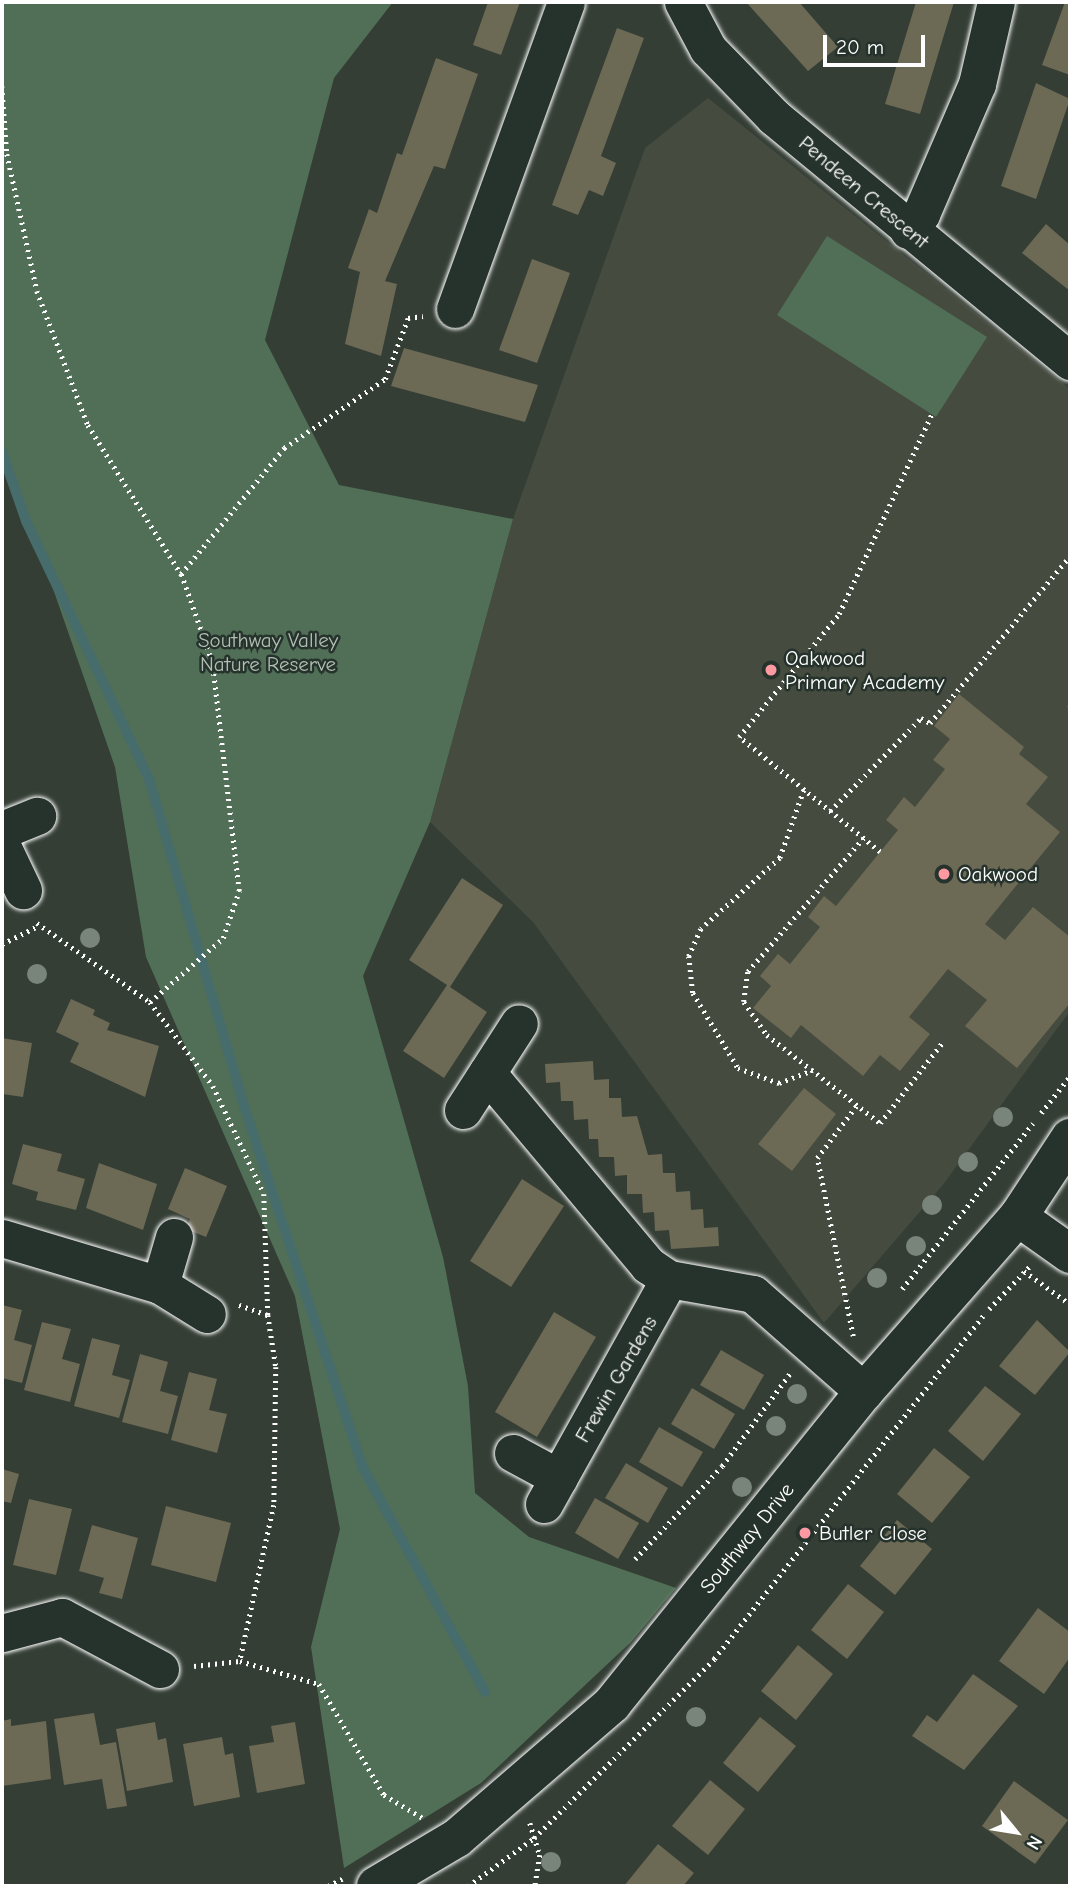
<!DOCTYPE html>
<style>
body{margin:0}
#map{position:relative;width:1072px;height:1888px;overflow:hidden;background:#343e35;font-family:"Comic Neue",sans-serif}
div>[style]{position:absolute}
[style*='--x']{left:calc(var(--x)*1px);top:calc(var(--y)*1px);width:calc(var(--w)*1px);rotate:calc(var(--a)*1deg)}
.built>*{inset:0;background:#454b3f}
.green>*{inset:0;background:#516f57}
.stream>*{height:10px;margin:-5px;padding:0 5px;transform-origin:5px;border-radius:5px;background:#476c6c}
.building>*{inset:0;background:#6c6955}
.path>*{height:4.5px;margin-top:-2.25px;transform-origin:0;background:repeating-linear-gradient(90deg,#fff 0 2px,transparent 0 7px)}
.roads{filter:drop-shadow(0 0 2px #fff) drop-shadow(0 0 2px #fff)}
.street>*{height:37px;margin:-18.5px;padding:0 18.5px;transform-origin:18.5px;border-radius:18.5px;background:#26332d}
.secondary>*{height:38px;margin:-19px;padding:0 19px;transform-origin:19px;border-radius:19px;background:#26332d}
.trees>*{width:20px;height:20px;margin:-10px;border-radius:50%;background:#79847a}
.dots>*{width:19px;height:19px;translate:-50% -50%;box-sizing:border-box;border:4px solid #26332d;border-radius:50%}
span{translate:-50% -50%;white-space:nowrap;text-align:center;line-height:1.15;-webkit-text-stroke:5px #26332d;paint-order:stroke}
.street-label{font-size:21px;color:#fff}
.park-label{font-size:21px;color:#b1beb3}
.poi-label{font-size:21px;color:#fff}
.left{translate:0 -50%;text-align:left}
.frame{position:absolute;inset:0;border:4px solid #fff;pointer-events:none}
.north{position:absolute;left:981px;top:1797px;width:70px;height:70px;-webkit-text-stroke:5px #26332d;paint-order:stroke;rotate:120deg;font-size:19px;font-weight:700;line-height:28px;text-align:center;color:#fff}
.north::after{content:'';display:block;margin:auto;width:24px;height:32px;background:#fff;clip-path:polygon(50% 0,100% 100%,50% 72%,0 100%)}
.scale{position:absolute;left:823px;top:35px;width:102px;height:32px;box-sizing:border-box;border:4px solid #fff;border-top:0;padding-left:9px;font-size:21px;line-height:24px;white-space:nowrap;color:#fff;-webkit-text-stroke:5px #26332d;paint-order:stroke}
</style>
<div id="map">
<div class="built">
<div style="clip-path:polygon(708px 98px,1070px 389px,1070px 1011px,942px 1186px,824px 1323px,533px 922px,430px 822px,513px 519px,645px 148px)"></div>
</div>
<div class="green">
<div style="clip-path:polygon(2px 2px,393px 2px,334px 78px,265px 340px,339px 485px,513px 519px,430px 822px,363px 976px,443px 1257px,468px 1386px,475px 1493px,529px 1537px,676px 1588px,631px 1642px,481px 1783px,344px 1868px,311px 1647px,340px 1529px,295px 1296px,146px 957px,115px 767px,2px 442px)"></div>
<div style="clip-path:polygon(827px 236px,987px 337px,936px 417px,777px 315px)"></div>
</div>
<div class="stream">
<div style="--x:2;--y:452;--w:73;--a:70.8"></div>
<div style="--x:26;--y:521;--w:286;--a:64.5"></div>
<div style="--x:149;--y:779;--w:341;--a:73.8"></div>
<div style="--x:244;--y:1106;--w:383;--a:71.8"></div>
<div style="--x:364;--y:1470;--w:253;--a:61.4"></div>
</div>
<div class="building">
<div style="clip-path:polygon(488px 2px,520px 2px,501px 55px,473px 45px)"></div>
<div style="clip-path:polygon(746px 2px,799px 2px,838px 47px,808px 71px)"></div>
<div style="clip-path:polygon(916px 2px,954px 2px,920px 114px,885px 104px)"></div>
<div style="clip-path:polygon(1065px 2px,1070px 2px,1070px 75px,1042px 65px)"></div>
<div style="clip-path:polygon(617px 28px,644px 38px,601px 156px,616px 163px,603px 196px,589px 190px,578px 215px,552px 205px)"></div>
<div style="clip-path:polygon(436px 58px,478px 74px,445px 169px,434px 166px,385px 281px,397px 284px,381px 356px,345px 344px,360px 272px,348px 268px,369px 209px,377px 213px,397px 153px,402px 155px)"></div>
<div style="clip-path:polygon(1036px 83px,1070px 99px,1036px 199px,1001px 186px)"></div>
<div style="clip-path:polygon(1046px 224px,1070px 245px,1070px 291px,1022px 253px)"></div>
<div style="clip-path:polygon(532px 259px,570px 273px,537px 363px,499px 350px)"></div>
<div style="clip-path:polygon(404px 348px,538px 385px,525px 422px,391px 386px)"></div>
<div style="clip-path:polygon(959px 694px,1024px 747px,1019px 754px,1048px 777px,1026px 804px,1060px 832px,985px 924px,1005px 940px,1033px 907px,1070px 937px,1070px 1003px,1017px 1068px,965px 1026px,987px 1000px,948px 969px,909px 1017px,930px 1034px,900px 1071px,880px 1055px,863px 1076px,801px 1025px,791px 1038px,753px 1008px,771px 986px,760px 976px,778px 954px,790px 964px,820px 927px,808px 917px,824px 896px,836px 906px,898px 830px,886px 820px,904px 797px,915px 807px,945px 769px,933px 760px,950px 739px,934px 726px)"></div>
<div style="clip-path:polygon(462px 878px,503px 905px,450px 987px,487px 1012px,444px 1078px,403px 1051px,447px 985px,409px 960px)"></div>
<div style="clip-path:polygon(71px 999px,95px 1010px,93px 1015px,110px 1023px,107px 1030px,159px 1046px,145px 1097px,70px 1062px,79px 1043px,56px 1032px)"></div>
<div style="clip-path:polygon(2px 1038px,32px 1043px,23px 1097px,2px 1094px)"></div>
<div style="clip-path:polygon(593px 1061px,594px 1080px,609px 1079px,609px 1098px,621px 1098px,622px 1117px,637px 1116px,648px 1155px,662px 1154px,663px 1173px,675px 1173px,676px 1192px,690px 1191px,691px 1210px,703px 1209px,704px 1228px,718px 1227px,719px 1246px,671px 1249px,669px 1230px,655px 1231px,654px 1212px,643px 1213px,642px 1194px,627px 1194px,627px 1175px,615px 1176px,614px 1157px,599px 1157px,598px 1139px,589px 1139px,588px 1119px,574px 1120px,573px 1101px,561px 1101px,560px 1082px,546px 1083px,545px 1064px)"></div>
<div style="clip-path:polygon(804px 1088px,836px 1114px,792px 1171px,758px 1144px)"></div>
<div style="clip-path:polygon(23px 1144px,62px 1154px,57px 1171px,85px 1179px,76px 1210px,36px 1200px,38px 1192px,12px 1184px)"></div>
<div style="clip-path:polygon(99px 1163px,157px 1184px,143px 1230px,86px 1208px)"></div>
<div style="clip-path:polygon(185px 1168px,227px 1186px,206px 1237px,186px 1229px,190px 1219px,168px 1209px)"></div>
<div style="clip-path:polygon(522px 1179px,564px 1206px,511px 1287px,470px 1261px)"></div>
<div style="clip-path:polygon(2px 1305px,22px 1310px,14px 1340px,32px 1345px,22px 1383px,2px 1378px)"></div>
<div style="clip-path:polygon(554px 1312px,596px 1337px,537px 1437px,495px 1412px)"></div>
<div style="clip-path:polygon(1037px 1320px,1070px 1352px,1035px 1395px,999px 1366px)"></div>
<div style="clip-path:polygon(42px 1322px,71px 1329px,62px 1359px,80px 1364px,70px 1402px,24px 1390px)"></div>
<div style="clip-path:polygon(92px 1338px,120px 1345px,112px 1375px,130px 1380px,119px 1418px,74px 1406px)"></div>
<div style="clip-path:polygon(721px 1350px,764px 1375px,744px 1410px,700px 1385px)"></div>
<div style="clip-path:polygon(140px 1354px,168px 1362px,160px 1391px,178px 1396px,168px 1434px,122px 1422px)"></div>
<div style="clip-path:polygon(189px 1372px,217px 1379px,209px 1410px,227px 1414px,217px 1453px,171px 1440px)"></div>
<div style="clip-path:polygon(985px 1386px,1021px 1414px,983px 1461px,948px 1431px)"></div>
<div style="clip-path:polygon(692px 1388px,735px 1414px,714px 1449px,671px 1424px)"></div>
<div style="clip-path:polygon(659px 1427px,703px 1452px,682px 1487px,639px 1462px)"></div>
<div style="clip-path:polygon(934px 1448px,970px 1477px,932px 1523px,897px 1494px)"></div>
<div style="clip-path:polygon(626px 1463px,668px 1488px,648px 1523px,605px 1498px)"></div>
<div style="clip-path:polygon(2px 1469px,19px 1474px,11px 1503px,2px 1501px)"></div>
<div style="clip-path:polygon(595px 1498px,639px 1523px,618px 1559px,575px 1533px)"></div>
<div style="clip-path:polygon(29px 1499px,72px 1509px,56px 1575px,13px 1565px)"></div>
<div style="clip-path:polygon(166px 1506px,231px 1523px,216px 1582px,151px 1565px)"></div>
<div style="clip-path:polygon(897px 1520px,932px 1549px,895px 1595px,860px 1566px)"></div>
<div style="clip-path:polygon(92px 1525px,138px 1538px,122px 1599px,99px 1593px,104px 1578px,79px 1571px)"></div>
<div style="clip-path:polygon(848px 1584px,884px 1612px,847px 1659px,811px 1630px)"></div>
<div style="clip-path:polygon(1038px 1608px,1070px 1632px,1070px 1657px,1044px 1694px,999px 1661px)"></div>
<div style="clip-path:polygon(798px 1645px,833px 1674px,796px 1720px,761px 1691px)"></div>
<div style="clip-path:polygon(973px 1674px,1018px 1706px,964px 1770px,912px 1736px,927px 1715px,937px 1722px)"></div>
<div style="clip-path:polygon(94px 1713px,100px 1745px,116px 1742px,127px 1806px,107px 1809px,102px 1779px,64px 1785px,54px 1719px)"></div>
<div style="clip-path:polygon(760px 1717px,796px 1746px,758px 1792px,723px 1763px)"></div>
<div style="clip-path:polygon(11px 1719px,11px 1726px,46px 1721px,51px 1779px,2px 1786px,2px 1721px)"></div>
<div style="clip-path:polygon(155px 1722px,158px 1740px,166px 1738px,173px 1782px,127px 1791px,116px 1729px)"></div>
<div style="clip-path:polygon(295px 1722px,305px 1784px,257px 1793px,249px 1746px,274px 1742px,271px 1726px)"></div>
<div style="clip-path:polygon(222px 1737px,225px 1755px,233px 1753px,240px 1797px,194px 1806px,183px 1744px)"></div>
<div style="clip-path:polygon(710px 1780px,745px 1809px,708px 1855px,672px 1826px)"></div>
<div style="clip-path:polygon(1014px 1781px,1068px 1820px,1035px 1864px,982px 1826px)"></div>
<div style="clip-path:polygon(658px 1844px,694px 1873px,683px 1886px,624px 1886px)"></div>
</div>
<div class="path">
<div style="--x:2;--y:86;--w:68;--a:85.8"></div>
<div style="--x:7;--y:154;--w:140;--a:77.6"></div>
<div style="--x:37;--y:291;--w:143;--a:69.2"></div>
<div style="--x:88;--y:425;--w:176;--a:58"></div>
<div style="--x:181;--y:574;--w:163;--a:-50.7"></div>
<div style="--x:284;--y:448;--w:122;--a:-34.3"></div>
<div style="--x:385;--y:379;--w:65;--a:-69.3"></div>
<div style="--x:408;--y:318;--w:15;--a:-8"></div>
<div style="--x:1070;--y:707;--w:1;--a:-90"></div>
<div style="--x:804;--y:790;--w:72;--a:109.4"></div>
<div style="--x:780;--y:858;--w:106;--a:138.1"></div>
<div style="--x:701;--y:929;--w:30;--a:114"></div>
<div style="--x:689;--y:956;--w:37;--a:84"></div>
<div style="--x:693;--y:993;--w:87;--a:59"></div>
<div style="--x:738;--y:1068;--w:44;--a:20.1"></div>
<div style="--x:779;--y:1083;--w:36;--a:-21"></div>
<div style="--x:830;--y:811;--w:130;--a:-45.6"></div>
<div style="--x:921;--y:718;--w:10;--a:29"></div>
<div style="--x:930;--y:723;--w:218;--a:-50"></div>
<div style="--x:864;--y:838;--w:177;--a:130.9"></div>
<div style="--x:748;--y:972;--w:30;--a:98"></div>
<div style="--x:744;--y:1002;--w:40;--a:55.1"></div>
<div style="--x:767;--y:1035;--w:143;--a:37.9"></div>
<div style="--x:880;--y:1123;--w:101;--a:-52.2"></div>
<div style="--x:880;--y:852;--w:182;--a:-140.8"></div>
<div style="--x:739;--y:737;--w:159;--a:-50.9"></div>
<div style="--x:839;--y:614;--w:221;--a:-65.1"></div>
<div style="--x:37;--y:923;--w:138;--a:35"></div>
<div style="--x:150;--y:1002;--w:105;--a:53.1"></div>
<div style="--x:213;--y:1086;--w:119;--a:64.7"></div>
<div style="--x:264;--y:1194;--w:121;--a:88.1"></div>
<div style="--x:2;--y:944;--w:42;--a:-26.6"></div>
<div style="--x:150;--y:1002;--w:97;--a:-41.2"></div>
<div style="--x:223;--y:938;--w:50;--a:-71.2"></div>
<div style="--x:239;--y:891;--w:231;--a:-96.7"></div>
<div style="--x:212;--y:662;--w:93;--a:-109.4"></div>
<div style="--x:1041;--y:1113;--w:47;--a:-51.9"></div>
<div style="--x:1024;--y:1271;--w:57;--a:35.7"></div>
<div style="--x:902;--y:1289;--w:211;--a:-51.7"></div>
<div style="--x:239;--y:1305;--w:31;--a:19"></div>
<div style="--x:268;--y:1315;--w:53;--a:81.3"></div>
<div style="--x:276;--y:1367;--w:138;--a:90.8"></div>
<div style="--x:274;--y:1505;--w:160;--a:102.3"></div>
<div style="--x:989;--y:1309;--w:58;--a:-46.4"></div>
<div style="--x:853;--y:1336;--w:182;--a:-101.4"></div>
<div style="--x:817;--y:1158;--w:66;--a:-53"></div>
<div style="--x:635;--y:1559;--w:127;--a:-46.9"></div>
<div style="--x:722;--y:1466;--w:117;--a:-53.7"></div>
<div style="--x:194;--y:1666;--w:46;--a:-6.2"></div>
<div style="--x:240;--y:1661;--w:82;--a:16.2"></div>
<div style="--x:319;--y:1684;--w:129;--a:59.6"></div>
<div style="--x:384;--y:1795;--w:45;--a:30.5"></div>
<div style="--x:530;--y:1823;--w:34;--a:73"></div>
<div style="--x:540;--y:1855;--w:31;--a:99"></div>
<div style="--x:328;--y:1886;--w:16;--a:-27"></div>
<div style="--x:468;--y:1886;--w:82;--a:-36"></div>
<div style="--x:534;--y:1838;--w:254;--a:-44.8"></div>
<div style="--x:714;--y:1659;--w:436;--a:-51.9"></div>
</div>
<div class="roads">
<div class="street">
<div style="--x:683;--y:2;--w:53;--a:62"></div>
<div style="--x:708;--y:49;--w:95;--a:45.9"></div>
<div style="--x:774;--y:117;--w:384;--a:39.5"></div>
<div style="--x:908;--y:230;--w:21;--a:-51"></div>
<div style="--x:921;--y:214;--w:142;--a:-66.7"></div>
<div style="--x:977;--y:84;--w:84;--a:-77"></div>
<div style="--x:455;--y:309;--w:326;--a:-70.1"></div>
<div style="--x:2;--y:830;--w:38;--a:-22"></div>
<div style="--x:2;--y:846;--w:49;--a:64.5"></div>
<div style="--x:487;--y:1073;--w:251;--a:50"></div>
<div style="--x:648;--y:1265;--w:25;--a:34"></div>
<div style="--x:669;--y:1279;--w:85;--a:10.1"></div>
<div style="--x:753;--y:1294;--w:148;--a:41.4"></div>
<div style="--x:463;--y:1110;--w:103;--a:-57.2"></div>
<div style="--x:2;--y:1238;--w:165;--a:16.6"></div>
<div style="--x:160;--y:1285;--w:55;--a:31.7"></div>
<div style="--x:160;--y:1285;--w:50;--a:-73.7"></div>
<div style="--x:513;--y:1453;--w:52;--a:28.5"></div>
<div style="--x:544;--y:1504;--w:257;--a:-60.9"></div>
<div style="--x:2;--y:1633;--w:62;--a:-14.9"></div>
<div style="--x:62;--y:1617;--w:111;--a:28"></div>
</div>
<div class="secondary">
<div style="--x:1018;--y:1217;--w:64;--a:35.4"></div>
<div style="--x:376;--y:1886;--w:94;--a:-30.7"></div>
<div style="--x:457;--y:1838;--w:205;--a:-40.8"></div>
<div style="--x:612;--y:1704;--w:401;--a:-51.1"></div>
<div style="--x:864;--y:1392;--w:233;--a:-48.7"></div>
<div style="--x:1018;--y:1217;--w:95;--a:-56.6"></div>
</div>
</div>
<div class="trees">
<div style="left:90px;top:938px"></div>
<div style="left:37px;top:974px"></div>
<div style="left:1003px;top:1117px"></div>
<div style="left:968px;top:1162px"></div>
<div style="left:932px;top:1205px"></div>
<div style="left:916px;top:1246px"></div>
<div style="left:877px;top:1278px"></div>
<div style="left:797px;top:1394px"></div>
<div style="left:776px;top:1426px"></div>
<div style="left:742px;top:1487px"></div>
<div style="left:696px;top:1717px"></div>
<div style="left:551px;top:1862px"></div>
</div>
<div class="dots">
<div style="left:771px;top:670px;background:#ff9aa2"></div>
<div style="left:944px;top:874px;background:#ff9aa2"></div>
<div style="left:805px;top:1533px;background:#ff9aa2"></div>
</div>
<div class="street-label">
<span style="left:864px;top:192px;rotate:40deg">Pendeen Crescent</span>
<span style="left:616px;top:1379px;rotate:-60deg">Frewin Gardens</span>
<span style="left:747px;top:1538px;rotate:-51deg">Southway Drive</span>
</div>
<div class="park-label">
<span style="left:268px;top:652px">Southway Valley<br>Nature Reserve</span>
</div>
<div class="poi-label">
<span class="left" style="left:785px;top:670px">Oakwood<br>Primary Academy</span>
<span class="left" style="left:958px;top:874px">Oakwood</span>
<span class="left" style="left:819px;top:1533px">Butler Close</span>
</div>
<div class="frame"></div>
<div class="north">N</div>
<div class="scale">20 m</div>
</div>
